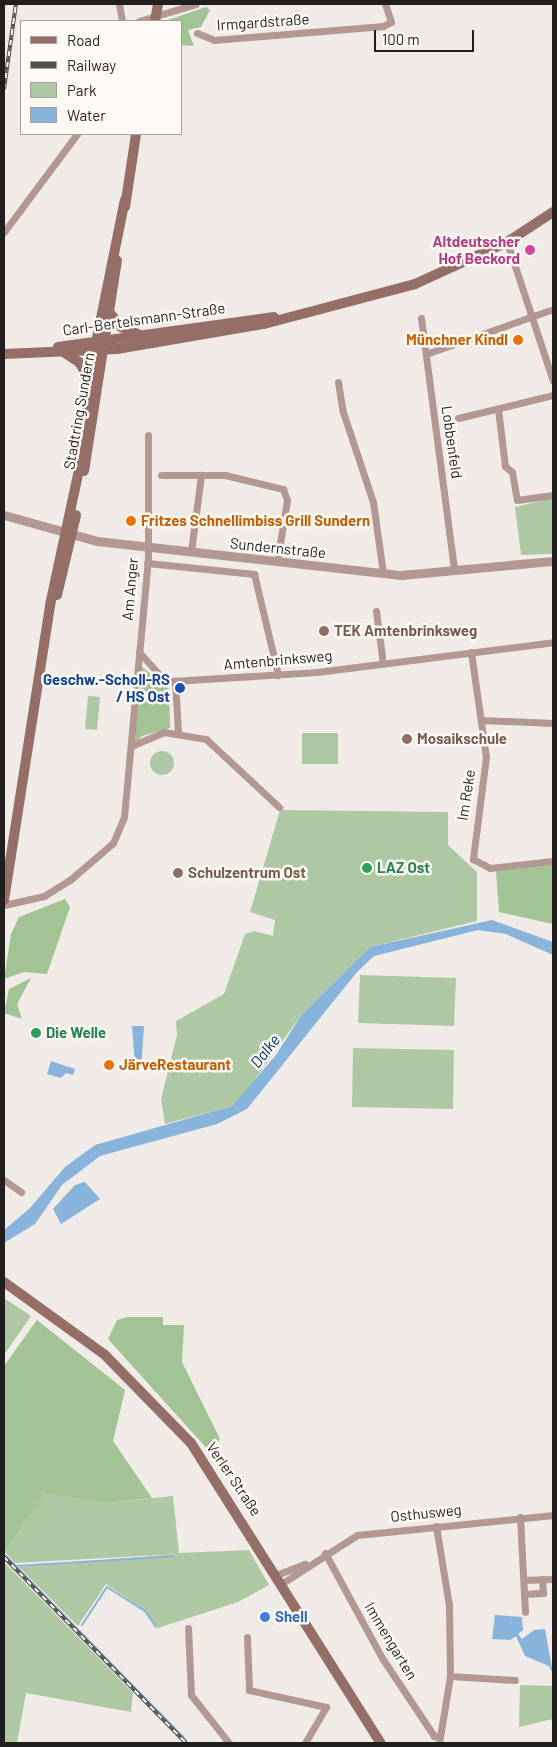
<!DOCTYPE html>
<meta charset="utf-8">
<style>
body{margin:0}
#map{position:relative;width:557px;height:1747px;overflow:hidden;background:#f0ebe7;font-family:Barlow,sans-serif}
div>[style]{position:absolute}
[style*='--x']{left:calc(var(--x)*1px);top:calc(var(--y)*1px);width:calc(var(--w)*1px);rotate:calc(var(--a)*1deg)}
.green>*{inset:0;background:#aec8a3}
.round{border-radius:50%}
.forest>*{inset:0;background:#a2c394}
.water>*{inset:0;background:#88b4dc}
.stream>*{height:2px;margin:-1px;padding:0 1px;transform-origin:1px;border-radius:1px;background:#88b4dc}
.minor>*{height:7px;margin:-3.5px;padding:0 3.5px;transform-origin:3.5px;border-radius:3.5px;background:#b39792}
.tertiary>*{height:9px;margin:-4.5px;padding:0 4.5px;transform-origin:4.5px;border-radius:4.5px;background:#b39792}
.secondary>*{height:10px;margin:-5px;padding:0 5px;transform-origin:5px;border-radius:5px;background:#956f67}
.rail>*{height:4px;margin-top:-2px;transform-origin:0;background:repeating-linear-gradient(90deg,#fdf9f4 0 5.5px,#524f4d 0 11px);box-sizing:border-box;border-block:1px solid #524f4d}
.dots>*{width:14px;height:14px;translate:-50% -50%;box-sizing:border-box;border:2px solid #fdf9f4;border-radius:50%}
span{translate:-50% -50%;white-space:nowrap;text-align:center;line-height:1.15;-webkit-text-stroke:5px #fdf9f4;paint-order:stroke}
.street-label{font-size:15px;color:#211f1d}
.hotel-label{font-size:15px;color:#b23c85;font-weight:700}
.right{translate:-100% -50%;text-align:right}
.food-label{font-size:15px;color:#c56008;font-weight:700}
.left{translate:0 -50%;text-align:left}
.education-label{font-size:15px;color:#785e54;font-weight:700}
.transit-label{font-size:15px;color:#164399;font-weight:700}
.leisure-label{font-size:15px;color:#27864d;font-weight:700}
.shop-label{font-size:15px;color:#366cbe;font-weight:700}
.water-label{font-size:16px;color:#003359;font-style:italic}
.frame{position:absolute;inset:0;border:5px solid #211f1d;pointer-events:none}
.legend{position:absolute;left:20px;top:20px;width:162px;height:115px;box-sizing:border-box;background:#fdf9f4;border:1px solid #a5a29e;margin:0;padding:6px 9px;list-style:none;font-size:15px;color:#211f1d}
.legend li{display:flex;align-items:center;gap:10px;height:25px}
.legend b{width:25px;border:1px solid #a5a29e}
.scale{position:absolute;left:374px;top:30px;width:100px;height:22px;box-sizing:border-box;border:2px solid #211f1d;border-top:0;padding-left:6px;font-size:15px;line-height:18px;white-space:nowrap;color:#211f1d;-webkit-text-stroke:4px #fdf9f4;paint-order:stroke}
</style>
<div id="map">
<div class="green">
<div style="clip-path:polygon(553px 498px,553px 554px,521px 555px,515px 507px)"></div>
<div style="clip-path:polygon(88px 696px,100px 697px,97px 730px,85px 729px)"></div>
<div style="clip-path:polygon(302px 733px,338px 733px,338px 764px,302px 764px)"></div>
<div class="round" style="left:150px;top:751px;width:24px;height:24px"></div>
<div style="clip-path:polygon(280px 810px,448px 812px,448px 845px,477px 872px,477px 921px,370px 947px,302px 1014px,240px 1100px,232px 1106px,165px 1124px,161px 1099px,177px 1035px,176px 1021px,224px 994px,245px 934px,254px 931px,273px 936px,275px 920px,250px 912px)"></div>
<div style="clip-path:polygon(360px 975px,456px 978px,454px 1026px,358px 1023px)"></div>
<div style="clip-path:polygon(353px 1048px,454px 1050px,453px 1109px,352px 1107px)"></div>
<div style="clip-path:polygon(4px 1298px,31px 1316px,4px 1355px)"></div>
<div style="clip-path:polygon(44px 1492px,107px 1503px,173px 1496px,179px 1553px,249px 1550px,269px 1585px,238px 1602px,158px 1628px,144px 1610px,106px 1584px,78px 1626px,19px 1567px,179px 1554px,15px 1563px,5px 1552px)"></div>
<div style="clip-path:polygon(4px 1562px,133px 1693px,131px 1712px,26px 1693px,17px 1743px,4px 1743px)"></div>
<div style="clip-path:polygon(520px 1685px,553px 1686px,553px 1719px,519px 1727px)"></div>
</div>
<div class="forest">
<div style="clip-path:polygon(206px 7px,210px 10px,201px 27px,188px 30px,194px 46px,181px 45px,181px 21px,165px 21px)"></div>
<div style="clip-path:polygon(140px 665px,169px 689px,170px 728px,142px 736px,135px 743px)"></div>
<div style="clip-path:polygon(553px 865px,553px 924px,499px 912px,496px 871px)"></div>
<div style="clip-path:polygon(65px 899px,70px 907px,47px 974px,24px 972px,4px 979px,11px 934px,19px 917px)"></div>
<div style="clip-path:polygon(31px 978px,17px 1004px,22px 1019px,4px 1013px,9px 989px)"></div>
<div style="clip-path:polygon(128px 1317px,163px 1317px,163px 1325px,184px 1325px,182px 1362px,220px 1439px,210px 1452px,108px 1339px,117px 1320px)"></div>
<div style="clip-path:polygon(37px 1320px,125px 1390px,113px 1441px,152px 1498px,107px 1503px,44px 1493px,5px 1552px,4px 1366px)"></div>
</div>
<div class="water">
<div style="clip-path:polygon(492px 920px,553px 942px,553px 955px,506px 934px,478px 930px,374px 956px,357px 972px,247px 1109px,217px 1124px,100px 1156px,62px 1185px,35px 1224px,4px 1243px,4px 1230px,30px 1208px,65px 1167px,95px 1145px,232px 1106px,276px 1055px,302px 1014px,370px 947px)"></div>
<div style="clip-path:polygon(132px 1026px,144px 1026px,141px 1069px,135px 1067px)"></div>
<div style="clip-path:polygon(51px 1061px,75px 1069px,73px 1075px,66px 1073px,61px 1078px,47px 1074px)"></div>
<div style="clip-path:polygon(85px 1182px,100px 1199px,61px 1224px,53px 1209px,75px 1185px)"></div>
<div style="clip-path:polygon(495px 1615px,522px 1617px,523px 1630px,518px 1634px,522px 1639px,534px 1630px,545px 1629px,553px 1674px,549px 1666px,525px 1656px,516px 1636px,510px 1640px,492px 1639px)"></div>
</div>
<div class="stream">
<div style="--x:4;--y:1554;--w:257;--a:45.6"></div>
<div style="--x:16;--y:1566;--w:157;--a:-3.6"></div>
<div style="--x:82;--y:1625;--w:45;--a:-56.7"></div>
<div style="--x:107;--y:1587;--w:45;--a:32.3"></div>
<div style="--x:145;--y:1611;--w:19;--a:55"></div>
</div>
<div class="minor">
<div style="--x:119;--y:4;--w:17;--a:80"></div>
<div style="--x:139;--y:21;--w:59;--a:-16.6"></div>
<div style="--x:197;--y:33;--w:18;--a:22"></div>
<div style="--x:214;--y:40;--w:170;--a:-4.7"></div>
<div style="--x:383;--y:26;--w:9;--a:-27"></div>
<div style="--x:391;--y:22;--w:19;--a:-108"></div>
<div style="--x:4;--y:232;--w:122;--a:-53.3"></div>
<div style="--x:507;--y:242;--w:146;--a:71.7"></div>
<div style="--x:421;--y:318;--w:254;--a:82.5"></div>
<div style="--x:426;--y:354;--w:135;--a:-19.5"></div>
<div style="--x:338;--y:382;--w:30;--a:81"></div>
<div style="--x:343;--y:412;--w:95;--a:71.6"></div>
<div style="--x:373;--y:502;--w:72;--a:82"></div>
<div style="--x:498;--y:409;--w:57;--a:83"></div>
<div style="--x:505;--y:466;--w:9;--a:41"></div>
<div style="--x:512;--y:472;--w:28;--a:80"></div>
<div style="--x:517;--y:500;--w:36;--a:-8"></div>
<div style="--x:458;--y:418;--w:98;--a:-13.6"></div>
<div style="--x:161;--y:475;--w:64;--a:0"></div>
<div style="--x:225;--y:475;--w:60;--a:13.6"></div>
<div style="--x:283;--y:489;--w:12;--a:70"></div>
<div style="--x:287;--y:500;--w:63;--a:99.2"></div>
<div style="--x:191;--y:552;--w:78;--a:-82.6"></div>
<div style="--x:147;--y:563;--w:108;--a:5.9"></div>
<div style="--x:254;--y:574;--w:104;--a:76.6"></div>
<div style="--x:376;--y:611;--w:53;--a:82.5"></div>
<div style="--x:139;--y:652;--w:39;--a:48"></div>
<div style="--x:165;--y:681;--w:23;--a:-2"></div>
<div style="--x:188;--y:680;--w:129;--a:-3.5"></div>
<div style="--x:317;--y:672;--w:238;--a:-7.2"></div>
<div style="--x:471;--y:652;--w:106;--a:81.9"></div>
<div style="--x:486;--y:757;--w:103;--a:97.3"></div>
<div style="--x:473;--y:859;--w:19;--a:28"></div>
<div style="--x:490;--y:868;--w:63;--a:-6.3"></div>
<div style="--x:175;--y:681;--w:50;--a:86.6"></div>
<div style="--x:481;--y:720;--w:72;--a:2.4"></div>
<div style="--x:131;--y:746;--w:36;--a:-23"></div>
<div style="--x:164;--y:732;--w:43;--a:9.5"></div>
<div style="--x:206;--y:739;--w:100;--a:43"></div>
<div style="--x:4;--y:905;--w:41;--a:-12.7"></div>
<div style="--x:44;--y:896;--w:32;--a:-32"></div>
<div style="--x:71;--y:879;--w:55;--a:-40.6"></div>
<div style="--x:113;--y:843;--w:28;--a:-67"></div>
<div style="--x:124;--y:817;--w:258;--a:-84.7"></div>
<div style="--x:148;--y:560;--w:125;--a:-90"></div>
<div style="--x:4;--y:1180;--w:21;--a:35"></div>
<div style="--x:520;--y:1517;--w:95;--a:87"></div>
<div style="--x:436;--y:1526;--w:80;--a:80.7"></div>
<div style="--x:449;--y:1605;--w:71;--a:89.2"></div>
<div style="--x:450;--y:1676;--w:68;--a:99.3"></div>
<div style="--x:325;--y:1553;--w:119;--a:61.5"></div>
<div style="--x:382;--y:1658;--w:94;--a:56.3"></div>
<div style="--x:434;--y:1736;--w:6;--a:9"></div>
<div style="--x:276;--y:1575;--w:31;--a:-21"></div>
<div style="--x:524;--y:1580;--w:29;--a:-2"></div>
<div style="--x:281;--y:1584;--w:90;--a:-32.8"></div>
<div style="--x:357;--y:1535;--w:197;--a:-5.8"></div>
<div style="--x:524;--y:1594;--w:19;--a:-3"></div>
<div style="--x:543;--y:1593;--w:14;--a:-94"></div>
<div style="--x:188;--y:1628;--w:67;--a:87.4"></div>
<div style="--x:191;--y:1695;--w:61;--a:51.6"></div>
<div style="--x:247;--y:1637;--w:53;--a:87.8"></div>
<div style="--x:249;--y:1690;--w:79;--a:12.4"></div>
<div style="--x:326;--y:1707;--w:42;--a:120.3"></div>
<div style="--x:450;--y:1676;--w:65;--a:3.5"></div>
</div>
<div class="tertiary">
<div style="--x:4;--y:515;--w:97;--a:15.6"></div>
<div style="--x:97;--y:541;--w:306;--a:6.4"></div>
<div style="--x:401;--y:575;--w:153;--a:-5.3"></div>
</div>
<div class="secondary">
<div style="--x:155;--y:21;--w:17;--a:-80"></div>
<div style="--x:125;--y:207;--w:74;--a:-81.4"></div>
<div style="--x:110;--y:313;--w:18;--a:52"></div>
<div style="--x:121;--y:327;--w:21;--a:23"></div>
<div style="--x:58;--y:347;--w:218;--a:-7.9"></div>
<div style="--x:65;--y:353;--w:17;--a:33"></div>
<div style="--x:79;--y:362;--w:19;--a:58"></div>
<div style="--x:4;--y:354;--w:113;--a:-2.5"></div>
<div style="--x:117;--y:349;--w:149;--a:-9.7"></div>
<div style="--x:264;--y:324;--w:156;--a:-14.8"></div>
<div style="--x:415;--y:284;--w:101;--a:-24.5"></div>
<div style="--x:507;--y:242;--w:55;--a:-33.1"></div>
<div style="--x:84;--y:471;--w:213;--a:-81.1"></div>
<div style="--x:57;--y:595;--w:82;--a:-76.6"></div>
<div style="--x:4;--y:900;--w:299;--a:-81.1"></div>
<div style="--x:50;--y:605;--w:138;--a:-77.9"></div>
<div style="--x:79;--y:470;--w:113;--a:-82.9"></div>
<div style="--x:93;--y:358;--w:161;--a:-78.6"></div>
<div style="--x:4;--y:1282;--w:123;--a:35.8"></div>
<div style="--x:104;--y:1354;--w:124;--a:45.7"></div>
<div style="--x:191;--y:1443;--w:355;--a:57.7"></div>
</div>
<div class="rail">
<div style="--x:4;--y:89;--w:86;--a:-82"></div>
<div style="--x:4;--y:1557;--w:260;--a:45.6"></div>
</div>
<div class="dots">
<div style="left:530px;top:250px;background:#d1479c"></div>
<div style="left:518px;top:340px;background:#e8710a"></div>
<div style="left:131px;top:521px;background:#e8710a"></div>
<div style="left:324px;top:631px;background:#8d6e63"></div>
<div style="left:180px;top:688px;background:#1a4fb4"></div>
<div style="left:407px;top:739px;background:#8d6e63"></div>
<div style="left:367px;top:868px;background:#2e9e5b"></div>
<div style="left:178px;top:873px;background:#8d6e63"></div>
<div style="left:36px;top:1033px;background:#2e9e5b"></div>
<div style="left:109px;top:1065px;background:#e8710a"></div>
<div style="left:265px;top:1617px;background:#3f7fe0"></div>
</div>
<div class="street-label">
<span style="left:263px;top:22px;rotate:-4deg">Irmgardstraße</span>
<span style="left:144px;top:319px;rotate:-8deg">Carl-Bertelsmann-Straße</span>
<span style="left:79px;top:411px;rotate:-80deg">Stadtring Sundern</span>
<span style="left:452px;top:442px;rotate:82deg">Lobbenfeld</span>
<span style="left:278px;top:548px;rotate:6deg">Sundernstraße</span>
<span style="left:130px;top:589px;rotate:-85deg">Am Anger</span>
<span style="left:278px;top:660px;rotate:-5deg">Amtenbrinksweg</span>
<span style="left:466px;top:795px;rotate:-81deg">Im Reke</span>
<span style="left:234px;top:1479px;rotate:56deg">Verler Straße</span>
<span style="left:426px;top:1513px;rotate:-6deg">Osthusweg</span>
<span style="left:391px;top:1641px;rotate:59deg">Immengarten</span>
</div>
<div class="hotel-label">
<span class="right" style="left:520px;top:250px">Altdeutscher<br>Hof Beckord</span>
</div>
<div class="food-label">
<span class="right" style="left:508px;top:340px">Münchner Kindl</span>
<span class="left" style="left:141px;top:521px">Fritzes Schnellimbiss Grill Sundern</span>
<span class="left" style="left:119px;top:1065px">JärveRestaurant</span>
</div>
<div class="education-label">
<span class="left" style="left:334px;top:631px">TEK Amtenbrinksweg</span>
<span class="left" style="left:417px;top:739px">Mosaikschule</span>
<span class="left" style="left:188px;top:873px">Schulzentrum Ost</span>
</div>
<div class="transit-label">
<span class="right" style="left:170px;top:688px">Geschw.-Scholl-RS<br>/ HS Ost</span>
</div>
<div class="leisure-label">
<span class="left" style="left:377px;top:868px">LAZ Ost</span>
<span class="left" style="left:46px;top:1033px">Die Welle</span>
</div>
<div class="shop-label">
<span class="left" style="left:275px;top:1617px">Shell</span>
</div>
<div class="water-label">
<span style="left:265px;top:1051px;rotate:-52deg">Dalke</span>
</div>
<div class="frame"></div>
<ul class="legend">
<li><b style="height:6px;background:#956f67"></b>Road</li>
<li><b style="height:6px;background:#524f4d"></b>Railway</li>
<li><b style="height:14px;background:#aec8a3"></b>Park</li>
<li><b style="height:14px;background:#88b4dc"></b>Water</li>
</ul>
<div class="scale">100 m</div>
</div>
